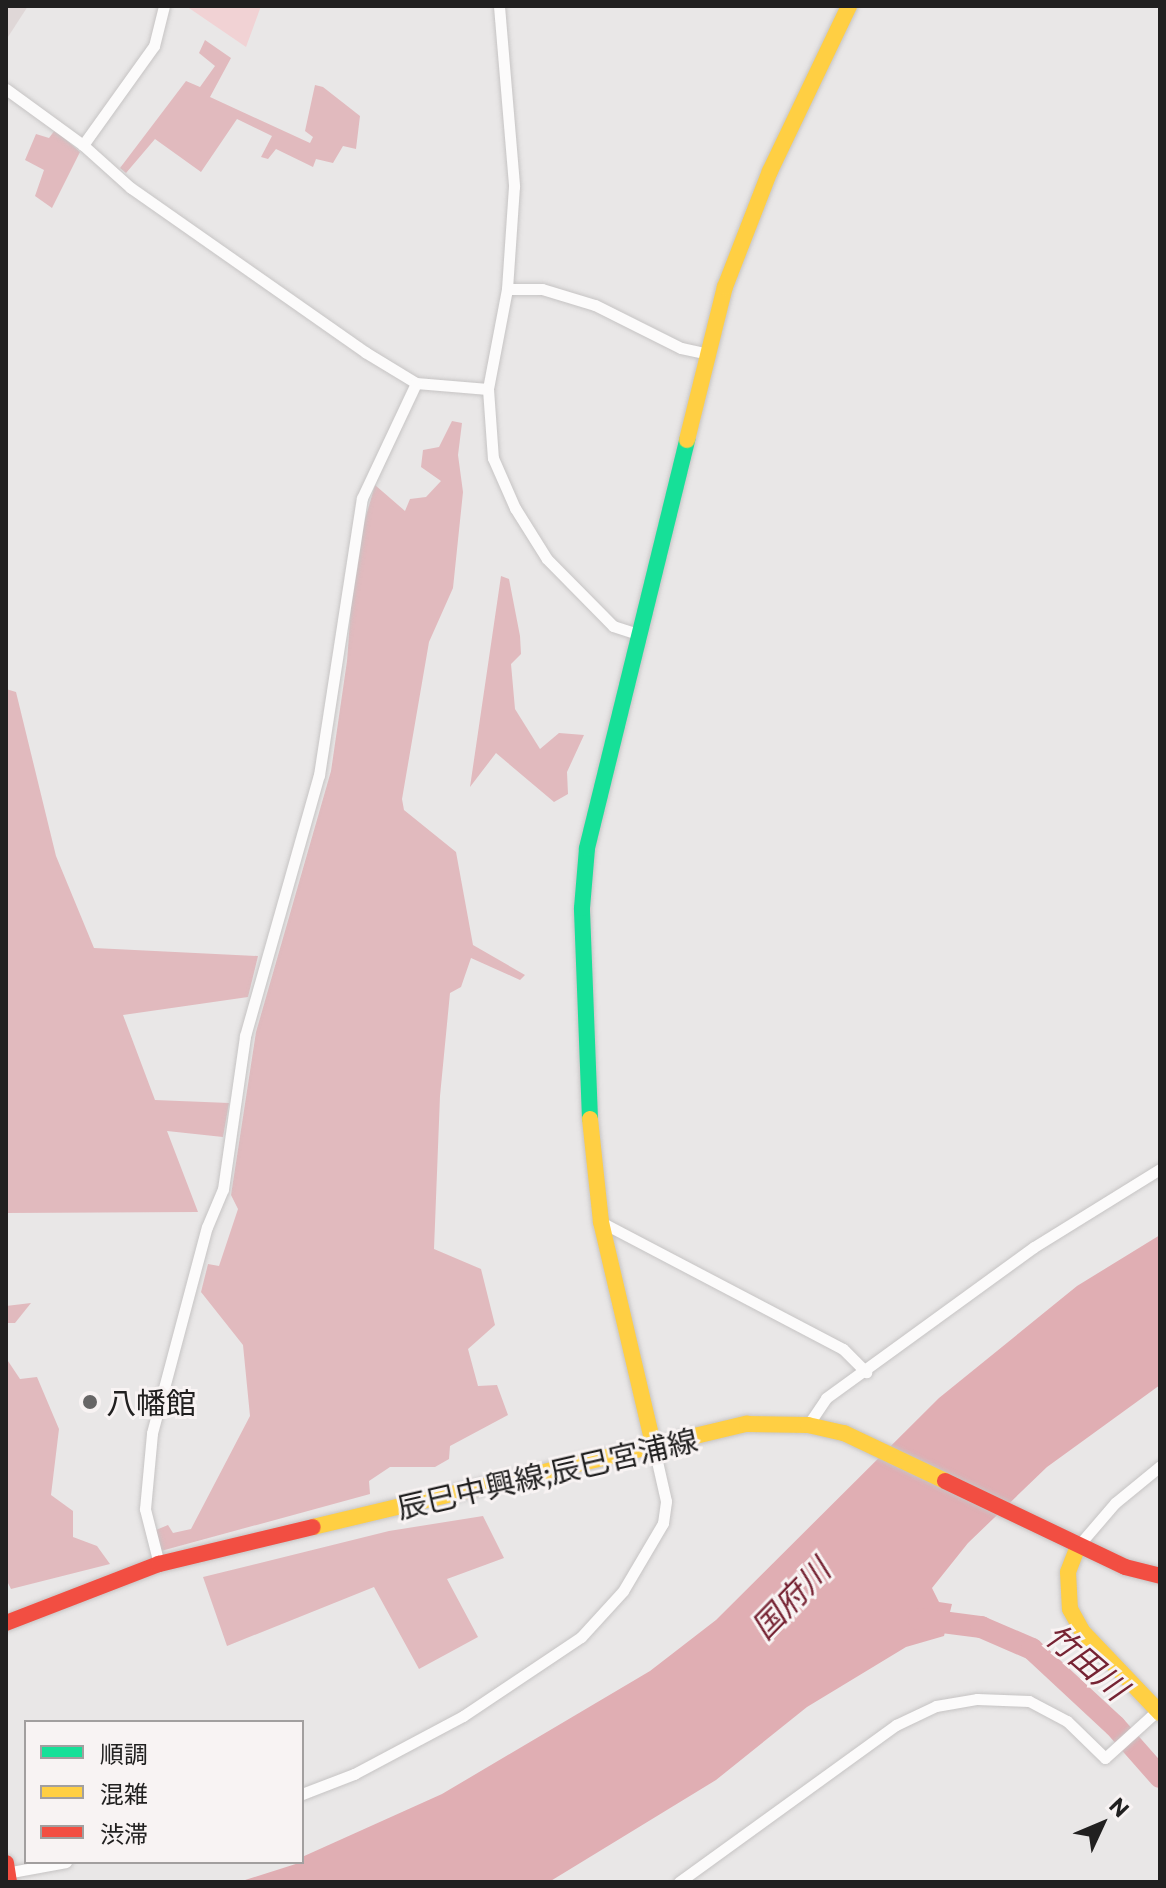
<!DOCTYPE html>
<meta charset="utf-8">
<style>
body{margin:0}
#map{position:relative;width:1166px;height:1888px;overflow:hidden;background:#e9e7e7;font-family:Commissioner,"Noto Sans JP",sans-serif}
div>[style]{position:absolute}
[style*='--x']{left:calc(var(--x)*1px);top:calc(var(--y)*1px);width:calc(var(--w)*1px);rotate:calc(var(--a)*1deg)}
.built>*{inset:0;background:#dfd7d7}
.green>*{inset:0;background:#f1d2d4}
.forest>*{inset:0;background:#e1babe}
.water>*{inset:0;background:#e0aeb3}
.river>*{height:22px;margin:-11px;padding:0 11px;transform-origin:11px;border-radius:11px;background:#e0aeb3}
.roads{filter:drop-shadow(0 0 2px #c6c4c4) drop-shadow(0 0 2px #c6c4c4)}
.street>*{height:11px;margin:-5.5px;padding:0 5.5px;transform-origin:5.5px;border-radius:5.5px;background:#fcfbfb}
.fast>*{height:16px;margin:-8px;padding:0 8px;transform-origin:8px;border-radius:8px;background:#16e098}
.slow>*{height:16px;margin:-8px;padding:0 8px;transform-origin:8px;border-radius:8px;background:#ffcf43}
.jam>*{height:16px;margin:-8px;padding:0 8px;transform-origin:8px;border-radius:8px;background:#f24e42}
.dots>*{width:22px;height:22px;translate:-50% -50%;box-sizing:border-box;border:4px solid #f8f3f3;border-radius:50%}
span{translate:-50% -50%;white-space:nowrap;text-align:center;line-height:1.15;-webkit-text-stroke:6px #f8f3f3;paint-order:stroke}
.poi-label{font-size:30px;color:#212020}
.left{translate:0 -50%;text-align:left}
.street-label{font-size:30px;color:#212020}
.water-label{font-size:32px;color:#762333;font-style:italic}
.frame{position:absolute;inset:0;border:8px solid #212020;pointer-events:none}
.legend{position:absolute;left:24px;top:1720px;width:280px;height:144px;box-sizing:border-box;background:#f8f3f3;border:2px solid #a29f9f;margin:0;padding:10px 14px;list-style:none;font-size:24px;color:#212020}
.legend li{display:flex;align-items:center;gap:16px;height:40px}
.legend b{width:40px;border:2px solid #a29f9f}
.north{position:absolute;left:1062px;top:1784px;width:80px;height:80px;-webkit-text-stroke:6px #f8f3f3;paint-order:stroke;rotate:46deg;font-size:22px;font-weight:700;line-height:32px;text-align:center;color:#212020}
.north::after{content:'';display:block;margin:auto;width:28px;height:36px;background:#212020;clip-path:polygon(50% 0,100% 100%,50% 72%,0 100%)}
</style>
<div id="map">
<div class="built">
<div style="clip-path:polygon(6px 6px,28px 6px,6px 40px)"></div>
</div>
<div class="green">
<div style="clip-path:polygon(186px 6px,261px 6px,246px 47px)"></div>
</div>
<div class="forest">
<div style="clip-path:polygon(205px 40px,231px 58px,210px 97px,310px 143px,313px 137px,305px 131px,315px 85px,323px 87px,360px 116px,356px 149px,343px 146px,333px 163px,316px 159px,313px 167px,276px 149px,268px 159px,261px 157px,272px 136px,237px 119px,201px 172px,155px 139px,126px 173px,120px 168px,186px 81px,200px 87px,215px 66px,199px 53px)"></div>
<div style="clip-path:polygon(55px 130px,80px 152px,52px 208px,35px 196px,44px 170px,25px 160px,36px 134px,49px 138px)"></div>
<div style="clip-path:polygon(452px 421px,462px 423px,458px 455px,463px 492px,453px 588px,429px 642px,402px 799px,404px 810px,456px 852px,473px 945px,525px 975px,520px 980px,471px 958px,461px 987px,450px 993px,440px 1096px,434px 1249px,481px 1269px,495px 1325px,468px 1349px,478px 1386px,497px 1385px,508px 1415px,450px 1446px,449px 1459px,435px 1467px,390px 1467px,369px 1481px,370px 1494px,161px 1551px,156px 1530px,168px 1525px,173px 1533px,191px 1529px,250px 1416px,243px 1345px,201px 1292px,208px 1264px,219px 1266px,238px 1209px,231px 1195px,256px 1032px,331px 771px,347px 661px,355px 554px,375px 485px,405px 511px,410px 499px,426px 497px,441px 481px,421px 467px,423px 450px,439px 447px)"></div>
<div style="clip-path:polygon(501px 576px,509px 579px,520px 636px,521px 654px,511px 664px,515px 709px,540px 749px,559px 733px,584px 735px,567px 772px,568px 794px,554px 802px,496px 753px,470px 787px)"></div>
<div style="clip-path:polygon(6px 689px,16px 692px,56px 856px,94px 948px,258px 956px,248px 997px,123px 1015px,155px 1100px,229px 1103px,223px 1137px,167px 1131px,198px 1212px,6px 1213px)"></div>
<div style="clip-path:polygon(31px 1303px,15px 1323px,6px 1323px,6px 1306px)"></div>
<div style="clip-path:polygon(6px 1358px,20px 1379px,37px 1377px,59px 1429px,51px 1495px,73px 1511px,73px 1537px,97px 1546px,110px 1564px,11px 1589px,6px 1579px)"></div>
<div style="clip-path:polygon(483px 1516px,504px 1558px,447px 1579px,478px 1637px,419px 1669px,374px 1587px,227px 1646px,203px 1577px,389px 1531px)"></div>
</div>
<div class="water">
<div style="clip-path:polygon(1160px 1235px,1160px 1385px,1047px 1467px,968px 1543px,932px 1588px,939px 1602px,952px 1604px,944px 1636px,906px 1647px,807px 1707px,716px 1780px,549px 1882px,239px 1882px,302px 1862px,302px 1857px,442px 1794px,650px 1671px,716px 1620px,939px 1398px,1077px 1286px)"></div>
</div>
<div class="river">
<div style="--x:919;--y:1619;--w:63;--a:7.4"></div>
<div style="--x:981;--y:1627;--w:56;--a:23.3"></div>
<div style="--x:1032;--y:1649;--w:113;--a:42.9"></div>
<div style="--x:1115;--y:1726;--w:68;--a:48.6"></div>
</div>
<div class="roads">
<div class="street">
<div style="--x:499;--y:6;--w:181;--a:85.2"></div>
<div style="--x:514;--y:186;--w:103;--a:93.9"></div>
<div style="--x:507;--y:289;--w:102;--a:100.8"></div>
<div style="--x:488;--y:389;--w:69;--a:85.9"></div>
<div style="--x:493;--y:458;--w:55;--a:66.3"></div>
<div style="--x:515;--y:508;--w:60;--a:57.9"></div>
<div style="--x:547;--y:559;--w:94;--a:45.4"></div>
<div style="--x:613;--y:626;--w:26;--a:18"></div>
<div style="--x:6;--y:89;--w:95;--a:36"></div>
<div style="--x:83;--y:145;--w:64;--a:41.9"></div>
<div style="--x:131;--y:188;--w:286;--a:35"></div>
<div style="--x:365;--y:352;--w:60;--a:31.3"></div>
<div style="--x:416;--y:383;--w:72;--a:4.8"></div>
<div style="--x:83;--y:145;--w:122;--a:-54.4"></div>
<div style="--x:154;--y:46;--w:41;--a:-76"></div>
<div style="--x:507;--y:289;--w:35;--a:0"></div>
<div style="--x:542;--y:289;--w:55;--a:16.8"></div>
<div style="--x:595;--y:305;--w:96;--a:26.6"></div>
<div style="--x:681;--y:348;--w:29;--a:12"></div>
<div style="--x:601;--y:1222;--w:273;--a:27.7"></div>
<div style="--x:843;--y:1349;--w:33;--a:45"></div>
<div style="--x:808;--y:1425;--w:32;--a:-56"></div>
<div style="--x:826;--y:1398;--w:257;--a:-36"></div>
<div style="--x:1034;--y:1247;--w:148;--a:-31.8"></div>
<div style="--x:1078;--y:1546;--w:57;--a:-49.3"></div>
<div style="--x:1115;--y:1503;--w:58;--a:-39.4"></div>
<div style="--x:159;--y:1564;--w:57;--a:-104.3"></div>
<div style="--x:145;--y:1509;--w:76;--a:-84.7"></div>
<div style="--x:152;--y:1433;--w:213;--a:-75.1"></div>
<div style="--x:207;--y:1227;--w:41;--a:-67.2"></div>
<div style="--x:223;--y:1189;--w:155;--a:-81.8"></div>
<div style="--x:245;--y:1036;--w:271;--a:-74.2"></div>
<div style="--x:319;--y:775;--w:280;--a:-81.2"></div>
<div style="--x:362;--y:498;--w:127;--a:-64.8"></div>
<div style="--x:302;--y:1794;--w:56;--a:-21"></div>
<div style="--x:354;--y:1774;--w:123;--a:-28"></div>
<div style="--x:463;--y:1716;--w:142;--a:-33.8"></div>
<div style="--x:581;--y:1637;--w:62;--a:-47.6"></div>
<div style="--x:623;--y:1591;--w:79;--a:-59.5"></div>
<div style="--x:663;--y:1523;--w:22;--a:-82"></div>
<div style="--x:666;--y:1501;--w:54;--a:-102.8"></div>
<div style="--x:6;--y:1873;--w:61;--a:-10.4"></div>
<div style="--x:679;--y:1882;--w:268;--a:-35.9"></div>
<div style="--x:896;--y:1725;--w:44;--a:-25.4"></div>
<div style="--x:936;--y:1706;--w:42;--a:-9.7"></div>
<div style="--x:977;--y:1699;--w:52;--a:2.2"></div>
<div style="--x:1029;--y:1701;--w:43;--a:27.8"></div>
<div style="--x:1067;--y:1721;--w:53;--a:44.2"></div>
<div style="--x:1105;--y:1758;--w:72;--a:-42.2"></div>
</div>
<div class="fast">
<div style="--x:590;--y:1119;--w:211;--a:-92.2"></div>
<div style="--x:582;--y:908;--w:60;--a:-85.2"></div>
<div style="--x:587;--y:848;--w:420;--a:-76.2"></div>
</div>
<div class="slow">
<div style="--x:687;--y:440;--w:158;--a:-76.1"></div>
<div style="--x:725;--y:287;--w:124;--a:-68.8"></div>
<div style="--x:770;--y:171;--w:183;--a:-64.4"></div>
<div style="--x:590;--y:1119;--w:104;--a:83.9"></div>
<div style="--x:601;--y:1222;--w:232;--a:76.8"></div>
<div style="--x:313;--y:1527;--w:446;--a:-13.4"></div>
<div style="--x:747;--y:1424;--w:61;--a:0.9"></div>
<div style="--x:808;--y:1425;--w:37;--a:13"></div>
<div style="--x:844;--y:1433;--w:112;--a:25.4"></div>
<div style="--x:1078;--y:1546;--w:28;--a:111"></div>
<div style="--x:1068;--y:1572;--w:37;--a:87"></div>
<div style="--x:1070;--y:1609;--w:25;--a:61"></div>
<div style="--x:1082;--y:1631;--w:113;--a:46.4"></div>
</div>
<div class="jam">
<div style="--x:945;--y:1481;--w:199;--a:25.5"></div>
<div style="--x:1125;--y:1567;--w:36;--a:14"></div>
<div style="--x:6;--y:1623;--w:164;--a:-21.1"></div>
<div style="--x:159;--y:1564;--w:158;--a:-13.5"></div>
<div style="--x:6;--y:1863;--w:19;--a:81"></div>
</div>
</div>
<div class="dots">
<div style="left:90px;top:1402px;background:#676666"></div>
</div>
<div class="poi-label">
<span class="left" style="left:106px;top:1402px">八幡館</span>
</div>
<div class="street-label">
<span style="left:547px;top:1473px;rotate:-13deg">辰巳中興線;辰巳宮浦線</span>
</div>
<div class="water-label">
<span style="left:790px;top:1598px;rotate:-46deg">国府川</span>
<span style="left:1087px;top:1661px;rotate:41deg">竹田川</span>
</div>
<div class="frame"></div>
<ul class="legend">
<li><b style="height:10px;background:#16e098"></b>順調</li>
<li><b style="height:10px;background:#ffcf43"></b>混雑</li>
<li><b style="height:10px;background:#f24e42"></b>渋滞</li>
</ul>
<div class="north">N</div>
</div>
